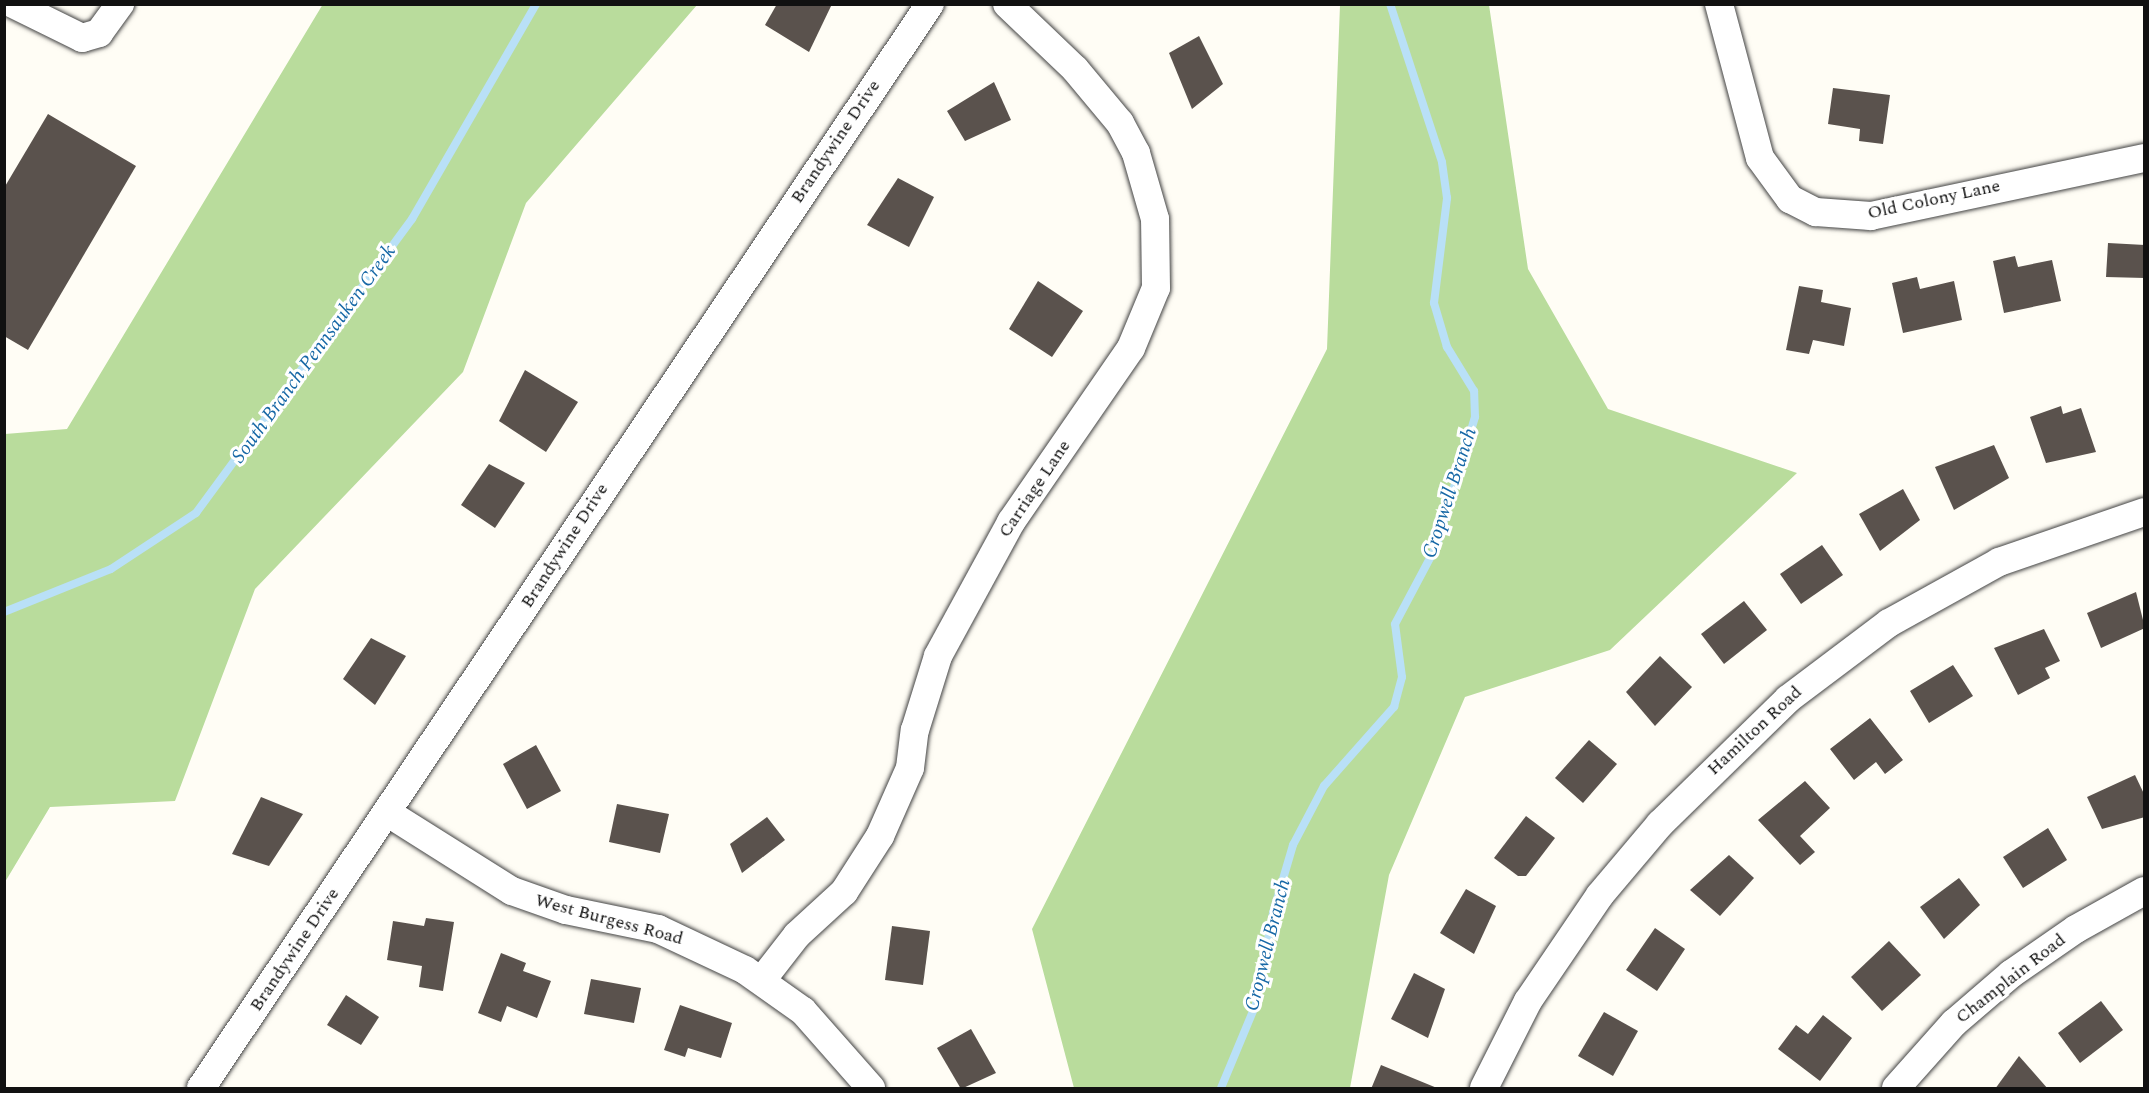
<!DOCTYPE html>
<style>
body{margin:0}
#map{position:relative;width:2149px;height:1093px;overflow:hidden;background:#fffdf5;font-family:Spectral,serif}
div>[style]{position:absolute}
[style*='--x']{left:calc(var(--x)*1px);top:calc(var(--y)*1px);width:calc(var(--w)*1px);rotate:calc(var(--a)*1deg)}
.forest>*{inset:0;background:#b9dc9c}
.stream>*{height:8px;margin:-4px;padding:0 4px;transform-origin:4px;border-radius:4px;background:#b9e0f7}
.building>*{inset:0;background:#5a524d}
.roads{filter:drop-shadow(0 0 2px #444) drop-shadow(0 0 2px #444)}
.minor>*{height:28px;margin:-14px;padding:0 14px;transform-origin:14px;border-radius:14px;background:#fff}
span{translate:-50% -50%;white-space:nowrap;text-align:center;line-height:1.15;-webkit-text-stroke:6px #fff;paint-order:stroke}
.street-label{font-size:18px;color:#111}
.water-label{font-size:20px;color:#1768a6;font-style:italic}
.frame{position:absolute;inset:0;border:6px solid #111;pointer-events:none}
</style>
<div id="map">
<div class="forest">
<div style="clip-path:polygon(323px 4px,697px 5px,526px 203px,463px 372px,255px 589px,175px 801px,50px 807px,5px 882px,5px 434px,67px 429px)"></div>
<div style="clip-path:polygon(1340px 5px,1489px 5px,1528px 269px,1608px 409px,1797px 473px,1610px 650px,1465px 697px,1389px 875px,1350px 1088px,1074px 1088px,1032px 929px,1327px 349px)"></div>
</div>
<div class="stream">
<div style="--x:4;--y:612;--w:115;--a:-21.9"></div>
<div style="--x:111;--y:569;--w:102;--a:-33.4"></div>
<div style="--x:196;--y:513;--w:365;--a:-53.7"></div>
<div style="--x:412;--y:219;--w:248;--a:-60"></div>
<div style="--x:1221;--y:1088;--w:91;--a:-67.4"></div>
<div style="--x:1256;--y:1004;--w:93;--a:-79.4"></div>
<div style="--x:1273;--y:913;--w:71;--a:-73.6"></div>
<div style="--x:1293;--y:845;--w:67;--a:-62.3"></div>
<div style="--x:1324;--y:786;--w:106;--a:-48.5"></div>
<div style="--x:1394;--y:707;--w:31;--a:-75"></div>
<div style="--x:1402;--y:677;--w:53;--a:-97.5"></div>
<div style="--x:1395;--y:624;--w:87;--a:-62"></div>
<div style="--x:1436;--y:547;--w:136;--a:-73.3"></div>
<div style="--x:1475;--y:417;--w:26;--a:-92"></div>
<div style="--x:1474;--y:391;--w:52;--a:-121.5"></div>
<div style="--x:1447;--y:347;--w:46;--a:-106.5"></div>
<div style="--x:1434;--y:303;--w:106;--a:-82.9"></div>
<div style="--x:1447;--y:198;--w:36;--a:-98"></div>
<div style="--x:1442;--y:162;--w:166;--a:-108.2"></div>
</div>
<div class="building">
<div style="clip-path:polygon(777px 4px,832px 4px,809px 52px,765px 25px)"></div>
<div style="clip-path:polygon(1199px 36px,1223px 84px,1192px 109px,1169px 53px)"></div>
<div style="clip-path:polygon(994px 82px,1011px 120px,965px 141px,947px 111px)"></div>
<div style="clip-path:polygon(1833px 88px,1890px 95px,1883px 144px,1859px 141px,1860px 129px,1828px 124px)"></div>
<div style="clip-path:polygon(48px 114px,136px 166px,28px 350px,4px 336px,4px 188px)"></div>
<div style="clip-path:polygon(898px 178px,934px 197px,909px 247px,867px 225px)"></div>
<div style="clip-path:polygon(2108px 243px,2145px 245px,2145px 278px,2106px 277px)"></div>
<div style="clip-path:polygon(2015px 256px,2018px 267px,2052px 260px,2061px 301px,2004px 313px,1993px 261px)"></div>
<div style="clip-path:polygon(1917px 277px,1920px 289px,1954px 281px,1962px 320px,1903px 333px,1892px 283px)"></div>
<div style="clip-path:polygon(1038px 281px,1083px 311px,1052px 357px,1009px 329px)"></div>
<div style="clip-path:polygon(1799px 286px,1823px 290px,1821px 302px,1851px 308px,1844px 346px,1813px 340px,1809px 354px,1786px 350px)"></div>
<div style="clip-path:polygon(525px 370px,578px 402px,546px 452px,499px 421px)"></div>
<div style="clip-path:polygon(2061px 406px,2063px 414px,2081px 408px,2096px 452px,2046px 463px,2030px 417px)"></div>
<div style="clip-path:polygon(1994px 445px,2009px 478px,1954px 510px,1935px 467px)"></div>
<div style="clip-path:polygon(489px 464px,525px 483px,495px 528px,461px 505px)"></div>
<div style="clip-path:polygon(1903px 489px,1920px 520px,1880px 551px,1859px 514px)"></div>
<div style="clip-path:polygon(1822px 545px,1843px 575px,1801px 604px,1780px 574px)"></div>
<div style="clip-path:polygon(2136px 592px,2145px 628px,2101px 648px,2087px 613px)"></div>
<div style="clip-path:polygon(1744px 601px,1767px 630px,1724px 664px,1701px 634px)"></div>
<div style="clip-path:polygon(2044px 629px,2060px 661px,2045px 668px,2050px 678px,2018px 695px,1994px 648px)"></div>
<div style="clip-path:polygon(371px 638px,406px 656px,375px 705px,343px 679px)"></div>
<div style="clip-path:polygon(1660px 656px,1692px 687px,1655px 726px,1626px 692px)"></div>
<div style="clip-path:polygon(1953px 665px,1973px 696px,1929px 723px,1910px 691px)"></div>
<div style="clip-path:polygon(1870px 718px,1903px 760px,1885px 774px,1876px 762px,1854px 780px,1830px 749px)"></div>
<div style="clip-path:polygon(1589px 740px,1617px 764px,1583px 803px,1555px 778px)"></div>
<div style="clip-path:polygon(536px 745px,561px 791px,527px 809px,503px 764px)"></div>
<div style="clip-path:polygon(2135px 775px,2145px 796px,2145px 817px,2102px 829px,2087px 797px)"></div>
<div style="clip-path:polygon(1805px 781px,1830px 808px,1800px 836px,1815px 852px,1800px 865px,1758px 820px)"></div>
<div style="clip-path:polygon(261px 797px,303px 814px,269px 866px,232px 854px)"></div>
<div style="clip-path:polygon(617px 804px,669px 814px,660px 853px,609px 842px)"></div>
<div style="clip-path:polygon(1526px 816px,1555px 838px,1526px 876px,1518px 876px,1494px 858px)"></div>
<div style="clip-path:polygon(767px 817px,785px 840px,742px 873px,730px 844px)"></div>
<div style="clip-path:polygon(2048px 828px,2067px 860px,2023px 888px,2003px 857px)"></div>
<div style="clip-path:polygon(1729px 855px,1754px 878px,1720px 916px,1690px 890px)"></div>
<div style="clip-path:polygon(1959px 878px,1980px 905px,1944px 939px,1920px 907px)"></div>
<div style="clip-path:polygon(1466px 889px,1496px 906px,1474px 954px,1440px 933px)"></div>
<div style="clip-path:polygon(426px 918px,454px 922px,443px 991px,419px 987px,422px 966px,387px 960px,393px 921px,424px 926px)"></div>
<div style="clip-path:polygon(892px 926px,930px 931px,923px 985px,885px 980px)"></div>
<div style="clip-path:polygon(1655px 928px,1685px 949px,1657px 991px,1626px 970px)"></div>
<div style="clip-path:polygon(1889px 941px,1921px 975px,1882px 1011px,1851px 977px)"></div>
<div style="clip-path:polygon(501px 953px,526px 963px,523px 971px,551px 981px,537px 1018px,507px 1006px,501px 1022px,478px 1013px)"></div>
<div style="clip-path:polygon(1414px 973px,1445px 989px,1428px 1038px,1391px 1019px)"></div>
<div style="clip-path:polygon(591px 979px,641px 988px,634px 1023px,584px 1014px)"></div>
<div style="clip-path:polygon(346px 995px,379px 1017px,361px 1045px,327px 1025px)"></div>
<div style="clip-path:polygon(2101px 1001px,2123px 1030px,2080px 1063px,2058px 1033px)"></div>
<div style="clip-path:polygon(680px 1005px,732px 1023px,721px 1058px,688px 1048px,685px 1057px,664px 1050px)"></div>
<div style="clip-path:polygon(1604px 1012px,1638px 1031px,1613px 1076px,1578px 1056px)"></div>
<div style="clip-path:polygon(1823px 1015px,1852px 1038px,1820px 1081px,1778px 1049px,1796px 1025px,1808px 1034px)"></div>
<div style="clip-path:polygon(971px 1029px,996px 1073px,961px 1089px,937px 1048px)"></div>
<div style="clip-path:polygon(2019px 1056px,2048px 1089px,1995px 1089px)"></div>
<div style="clip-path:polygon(1381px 1065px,1437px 1088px,1437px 1089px,1371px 1089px)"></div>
</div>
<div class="roads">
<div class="minor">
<div style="--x:13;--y:4;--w:77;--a:26.2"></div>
<div style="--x:82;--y:38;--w:18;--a:-16"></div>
<div style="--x:99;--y:33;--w:36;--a:-54"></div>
<div style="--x:1719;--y:4;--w:159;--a:75.1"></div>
<div style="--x:1760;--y:158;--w:51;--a:53.8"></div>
<div style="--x:1790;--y:199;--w:29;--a:27"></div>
<div style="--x:1816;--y:212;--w:55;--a:4.2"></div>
<div style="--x:1871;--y:216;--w:279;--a:-12"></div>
<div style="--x:388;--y:813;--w:146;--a:32.2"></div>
<div style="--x:512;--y:891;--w:57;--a:19.4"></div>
<div style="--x:566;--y:910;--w:94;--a:11.7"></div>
<div style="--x:658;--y:929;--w:96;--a:25.2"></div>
<div style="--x:745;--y:970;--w:71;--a:35.3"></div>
<div style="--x:803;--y:1011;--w:103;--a:48.6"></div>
<div style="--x:762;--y:980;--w:57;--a:-52.1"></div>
<div style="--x:797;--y:935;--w:64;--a:-42.5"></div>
<div style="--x:844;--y:892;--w:67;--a:-57.3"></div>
<div style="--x:880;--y:836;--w:74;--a:-66.2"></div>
<div style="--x:910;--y:768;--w:38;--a:-83"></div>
<div style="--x:915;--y:730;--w:77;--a:-72.7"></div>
<div style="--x:938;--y:656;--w:153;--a:-61.4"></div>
<div style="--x:1011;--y:522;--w:211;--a:-55.4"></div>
<div style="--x:1131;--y:348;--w:65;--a:-67.4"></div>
<div style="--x:1156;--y:288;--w:69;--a:-90.8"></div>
<div style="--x:1155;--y:219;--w:69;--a:-106.1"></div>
<div style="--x:1136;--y:153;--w:34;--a:-118"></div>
<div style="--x:1120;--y:123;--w:70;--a:-129.8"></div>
<div style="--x:1075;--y:69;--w:94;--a:-136.3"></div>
<div style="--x:201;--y:1088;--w:1306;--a:-56.08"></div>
<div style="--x:1484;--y:1088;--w:97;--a:-63.2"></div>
<div style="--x:1528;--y:1001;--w:128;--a:-55.8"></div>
<div style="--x:1600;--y:895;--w:93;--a:-49.8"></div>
<div style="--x:1660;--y:824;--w:179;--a:-44.3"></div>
<div style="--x:1788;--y:699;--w:126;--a:-37"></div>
<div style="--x:1889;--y:623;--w:126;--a:-29"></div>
<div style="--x:1999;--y:562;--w:153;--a:-19"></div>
<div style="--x:1896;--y:1088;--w:87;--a:-48.3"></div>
<div style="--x:1954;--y:1023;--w:75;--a:-40.7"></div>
<div style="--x:2011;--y:974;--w:79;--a:-34.7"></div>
<div style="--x:2076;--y:929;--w:78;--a:-29.2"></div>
</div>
</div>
<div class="street-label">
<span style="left:836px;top:142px;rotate:-56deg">Brandywine Drive</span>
<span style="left:1934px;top:200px;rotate:-12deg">Old Colony Lane</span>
<span style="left:1035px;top:489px;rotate:-56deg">Carriage Lane</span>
<span style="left:565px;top:546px;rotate:-57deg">Brandywine Drive</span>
<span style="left:1755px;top:731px;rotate:-43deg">Hamilton Road</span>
<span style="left:609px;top:920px;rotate:15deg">West Burgess Road</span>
<span style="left:295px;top:950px;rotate:-56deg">Brandywine Drive</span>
<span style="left:2011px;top:979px;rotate:-38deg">Champlain Road</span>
</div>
<div class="water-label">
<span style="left:314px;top:354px;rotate:-54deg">South Branch Pennsauken Creek</span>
<span style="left:1450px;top:493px;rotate:-72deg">Cropwell Branch</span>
<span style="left:1268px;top:945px;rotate:-76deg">Cropwell Branch</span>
</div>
<div class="frame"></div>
</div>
